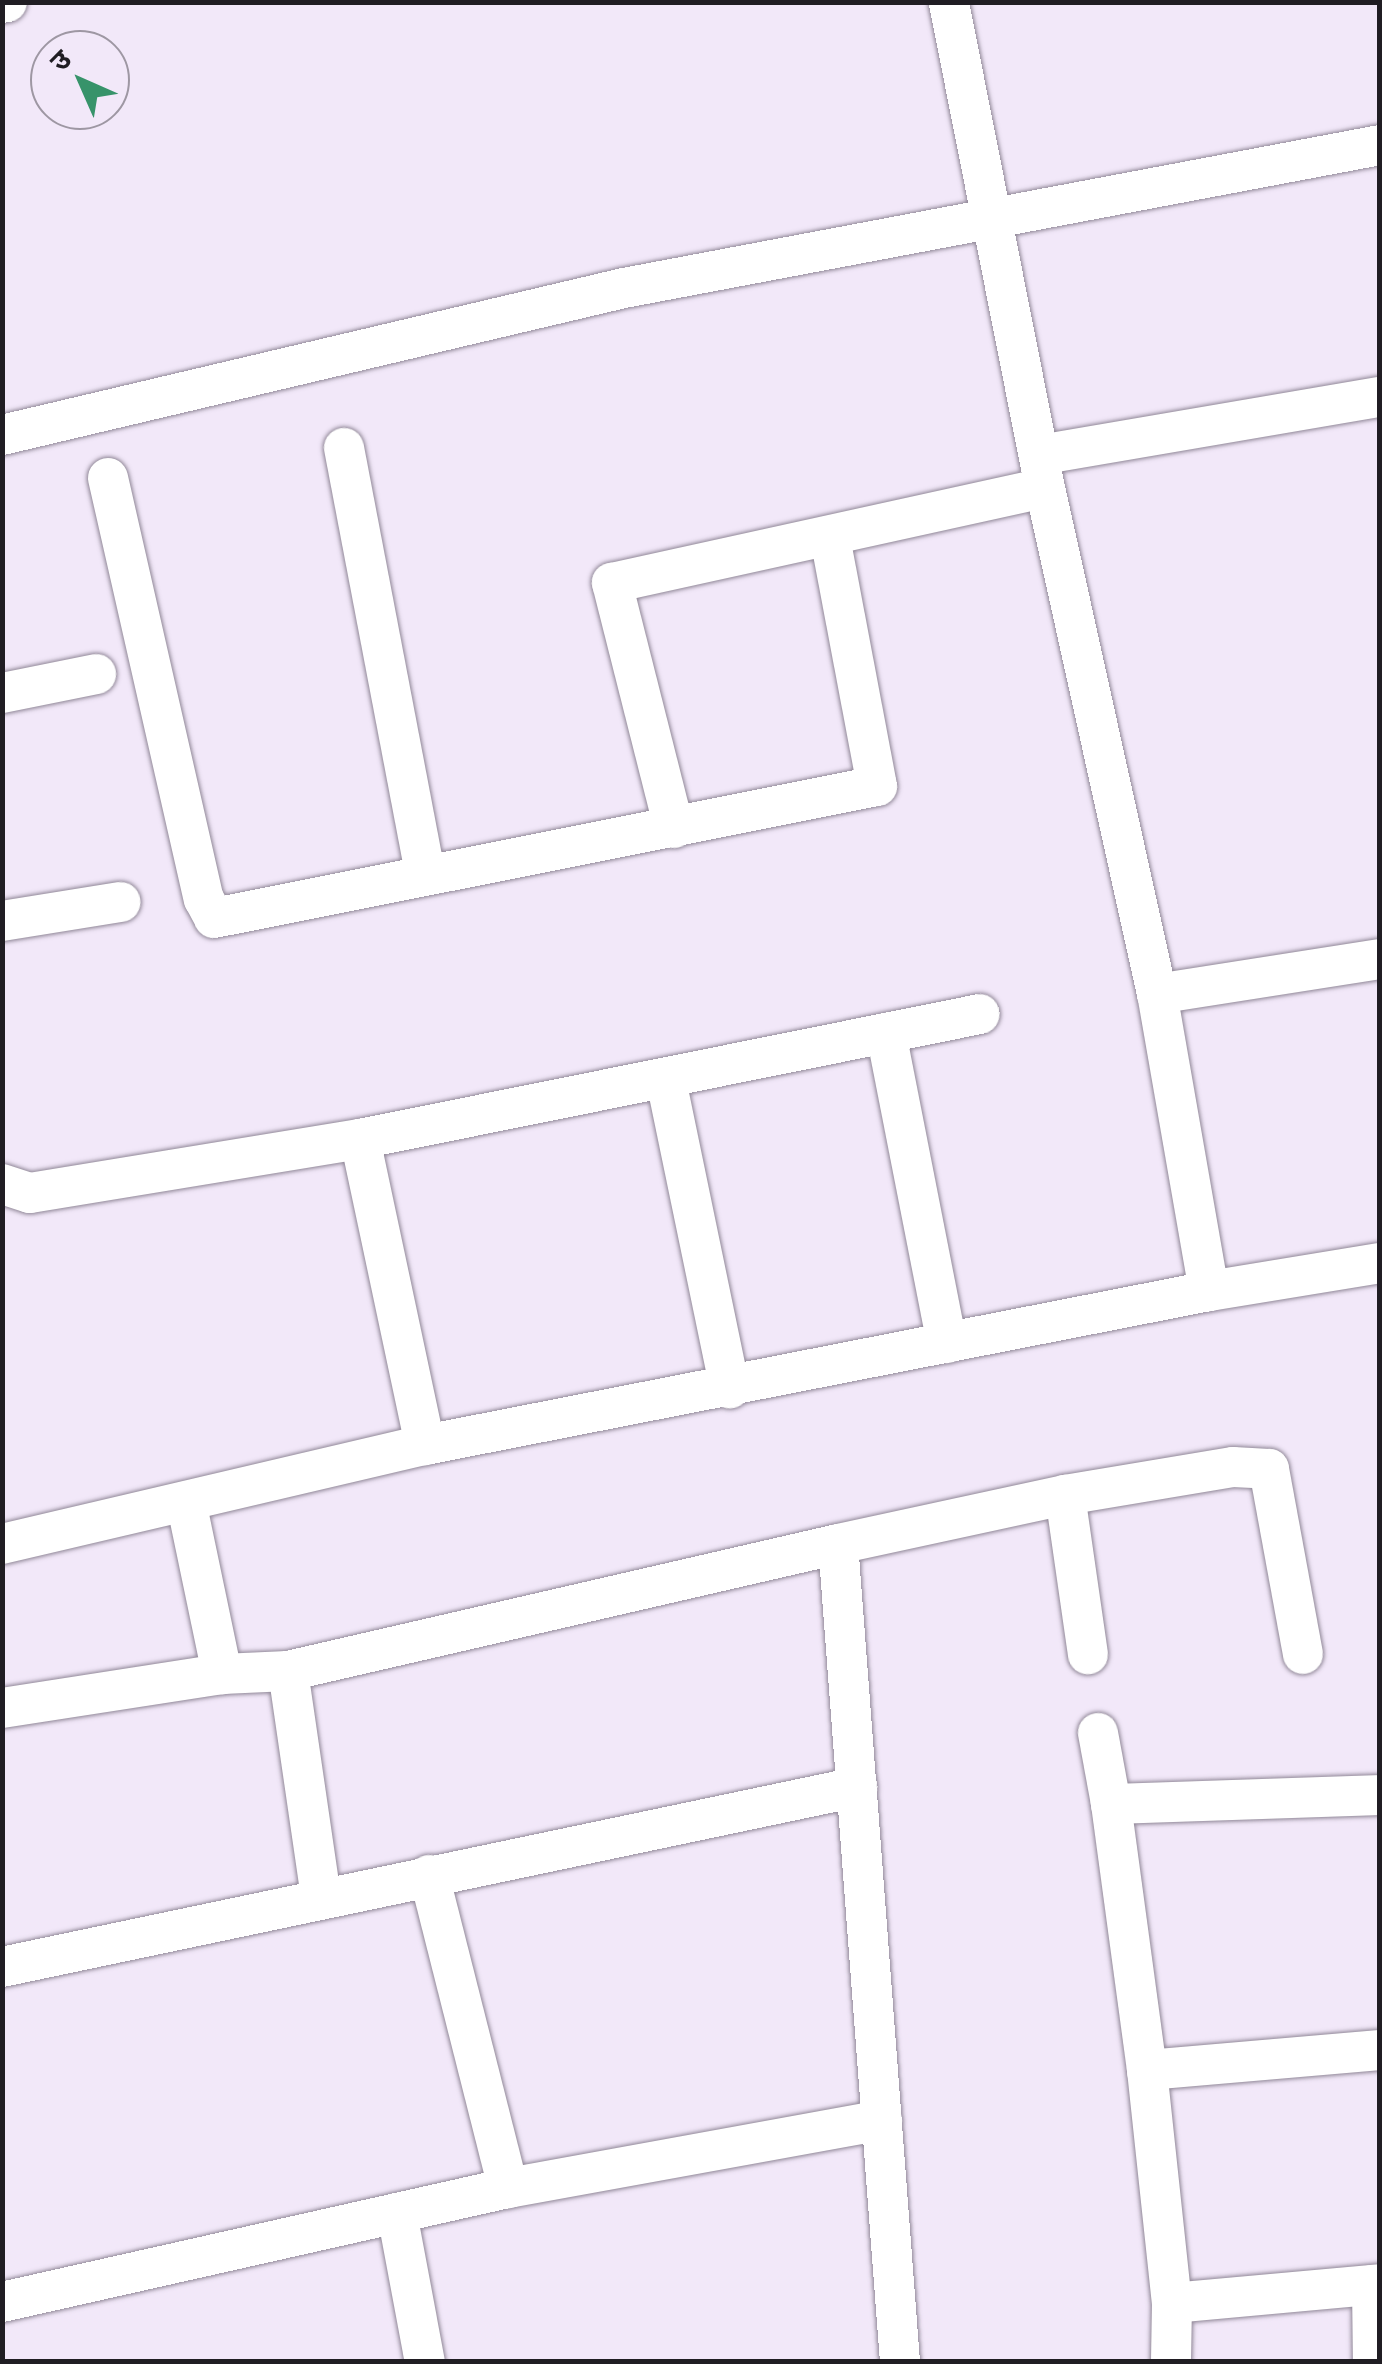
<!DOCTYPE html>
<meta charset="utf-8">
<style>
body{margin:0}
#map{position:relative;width:1382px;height:2364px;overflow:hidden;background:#f2e8f9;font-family:Mulish,"Noto Sans Devanagari",sans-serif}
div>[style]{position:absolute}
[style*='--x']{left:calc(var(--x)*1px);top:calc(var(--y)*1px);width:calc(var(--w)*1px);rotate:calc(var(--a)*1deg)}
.roads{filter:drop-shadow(0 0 2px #918898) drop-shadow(0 0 2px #918898)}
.minor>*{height:40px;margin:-20px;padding:0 20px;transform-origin:20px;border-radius:20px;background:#fff}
span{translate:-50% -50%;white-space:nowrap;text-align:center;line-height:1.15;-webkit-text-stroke:10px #f2e8f9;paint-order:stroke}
.frame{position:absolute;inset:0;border:5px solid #201d23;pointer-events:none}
.north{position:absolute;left:30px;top:30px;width:100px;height:100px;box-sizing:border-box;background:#f2e8f9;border:2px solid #9e97a3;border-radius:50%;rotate:315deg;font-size:28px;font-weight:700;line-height:40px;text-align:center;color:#201d23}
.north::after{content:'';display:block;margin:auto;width:35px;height:45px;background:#37936a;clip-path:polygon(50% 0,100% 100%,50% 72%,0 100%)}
</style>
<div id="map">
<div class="roads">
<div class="minor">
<div style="--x:2;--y:3;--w:5;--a:-11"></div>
<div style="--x:2;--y:435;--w:639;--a:-13.3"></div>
<div style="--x:624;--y:288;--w:769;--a:-10.71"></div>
<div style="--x:344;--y:448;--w:434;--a:79.2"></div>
<div style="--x:1039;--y:455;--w:346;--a:-9.7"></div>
<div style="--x:108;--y:478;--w:432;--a:77.2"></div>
<div style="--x:204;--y:899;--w:21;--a:62"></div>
<div style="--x:214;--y:918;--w:676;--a:-11.26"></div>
<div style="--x:877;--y:786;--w:252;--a:-100.7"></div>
<div style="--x:2;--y:693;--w:96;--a:-11.4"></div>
<div style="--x:674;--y:828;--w:253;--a:-104.2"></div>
<div style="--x:612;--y:583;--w:443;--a:-12.4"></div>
<div style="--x:2;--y:921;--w:120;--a:-9.1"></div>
<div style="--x:1157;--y:994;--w:226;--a:-8.9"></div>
<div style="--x:886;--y:1033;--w:316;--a:78.9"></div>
<div style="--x:666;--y:1080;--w:315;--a:78.3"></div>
<div style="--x:360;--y:1139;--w:632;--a:-11.4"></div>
<div style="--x:2;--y:1184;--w:29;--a:18"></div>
<div style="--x:30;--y:1193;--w:334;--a:-9.3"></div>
<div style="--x:360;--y:1139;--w:313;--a:78"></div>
<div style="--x:425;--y:1445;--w:799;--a:-11.11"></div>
<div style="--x:1209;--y:1291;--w:302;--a:-99.9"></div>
<div style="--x:1157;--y:994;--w:518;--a:-102.48"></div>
<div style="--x:1045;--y:488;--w:495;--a:-101.2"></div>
<div style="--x:1209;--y:1291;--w:173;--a:-9.3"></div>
<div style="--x:1065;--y:1495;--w:170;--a:-9.5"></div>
<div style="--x:1233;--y:1467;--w:36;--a:3"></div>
<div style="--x:1269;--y:1469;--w:188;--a:79.6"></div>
<div style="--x:187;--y:1506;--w:172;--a:78.2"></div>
<div style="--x:2;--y:1544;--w:434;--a:-13.2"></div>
<div style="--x:288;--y:1671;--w:228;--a:81.7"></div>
<div style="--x:2;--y:1708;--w:223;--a:-8.8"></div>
<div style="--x:222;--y:1674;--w:66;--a:-2.6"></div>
<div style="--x:288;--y:1671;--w:564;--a:-13"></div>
<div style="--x:1098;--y:1733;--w:72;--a:79.6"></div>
<div style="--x:1111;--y:1804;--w:269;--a:-1.9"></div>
<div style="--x:1111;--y:1804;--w:268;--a:82.3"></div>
<div style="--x:1147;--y:2070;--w:234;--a:83.9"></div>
<div style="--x:1172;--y:2303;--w:59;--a:91"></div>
<div style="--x:429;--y:1875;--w:323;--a:75.8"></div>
<div style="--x:2;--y:1967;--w:874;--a:-11.89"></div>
<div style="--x:1147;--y:2070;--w:234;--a:-4.9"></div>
<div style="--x:397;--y:2213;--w:152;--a:79.4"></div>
<div style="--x:1372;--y:2285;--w:77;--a:89.3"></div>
<div style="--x:2;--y:2302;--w:519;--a:-12.7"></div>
<div style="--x:508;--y:2188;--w:380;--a:-10.3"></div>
<div style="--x:1172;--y:2303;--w:209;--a:-5.2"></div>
<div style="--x:900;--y:2362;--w:820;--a:-94.33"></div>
<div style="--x:838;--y:1544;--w:232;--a:-12.2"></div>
<div style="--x:1065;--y:1495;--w:161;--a:81.8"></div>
</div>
</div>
<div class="frame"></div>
<div class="north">उ</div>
</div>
